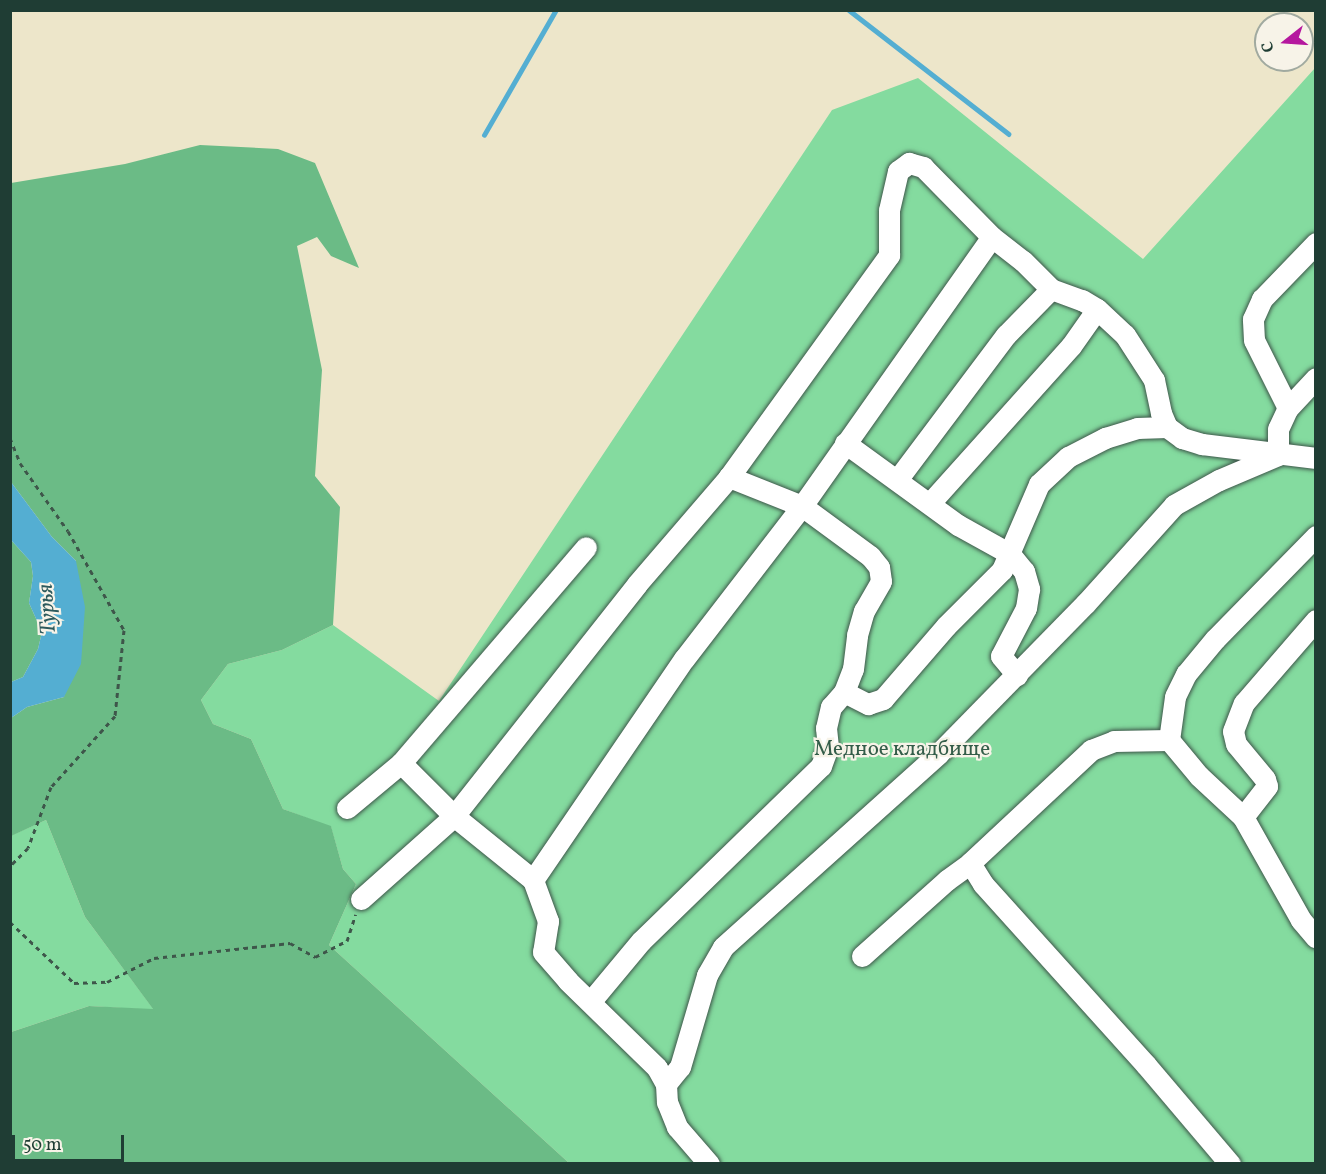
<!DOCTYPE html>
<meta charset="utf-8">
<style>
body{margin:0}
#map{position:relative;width:1326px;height:1174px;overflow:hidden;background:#ede6ca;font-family:Vollkorn,serif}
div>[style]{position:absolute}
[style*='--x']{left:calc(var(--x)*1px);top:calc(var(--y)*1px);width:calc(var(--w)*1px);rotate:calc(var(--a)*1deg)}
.green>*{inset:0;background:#84db9f}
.forest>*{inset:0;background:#6bbb86}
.water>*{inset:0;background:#54aed2}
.stream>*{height:4.5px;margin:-2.25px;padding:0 2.25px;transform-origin:2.25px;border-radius:2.25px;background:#54aed2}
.path>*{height:3px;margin-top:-1.5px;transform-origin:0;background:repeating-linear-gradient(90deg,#3e564a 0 4.5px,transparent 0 9px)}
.roads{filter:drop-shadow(0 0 2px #3e564a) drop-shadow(0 0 2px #3e564a)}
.minor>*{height:21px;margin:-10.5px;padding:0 10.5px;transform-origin:10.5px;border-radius:10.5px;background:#fff}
span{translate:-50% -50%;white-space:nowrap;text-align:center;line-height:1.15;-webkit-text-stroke:4.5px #f7f3e8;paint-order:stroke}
.park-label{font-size:21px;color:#335d49}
.water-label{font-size:22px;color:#2c595c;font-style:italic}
.frame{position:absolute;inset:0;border:12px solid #1f3d34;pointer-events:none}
.north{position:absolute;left:1254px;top:12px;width:60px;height:60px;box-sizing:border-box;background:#f7f3e8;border:2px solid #a1aaa0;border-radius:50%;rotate:253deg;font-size:16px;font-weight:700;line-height:24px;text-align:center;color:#1f3d34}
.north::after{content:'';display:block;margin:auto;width:21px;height:27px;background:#b5179e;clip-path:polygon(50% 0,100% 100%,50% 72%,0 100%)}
.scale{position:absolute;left:12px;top:1135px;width:112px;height:27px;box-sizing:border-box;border:3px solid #1f3d34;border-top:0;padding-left:8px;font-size:18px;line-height:21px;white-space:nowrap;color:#1f3d34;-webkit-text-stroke:4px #f7f3e8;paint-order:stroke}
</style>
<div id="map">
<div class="green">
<div style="clip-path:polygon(1315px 68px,1315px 1163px,569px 1163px,329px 945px,356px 884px,343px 869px,331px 827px,283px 809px,251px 739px,213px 724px,201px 700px,228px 664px,282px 650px,333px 625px,439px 701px,832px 110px,918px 78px,1143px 259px)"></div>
<div style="clip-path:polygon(46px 820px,85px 917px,154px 1010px,89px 1006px,11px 1032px,10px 836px)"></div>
</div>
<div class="forest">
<div style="clip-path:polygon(200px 145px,278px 149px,315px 163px,359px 268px,331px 256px,317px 237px,297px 246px,322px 370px,315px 476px,340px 507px,333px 625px,282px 650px,228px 664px,201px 700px,213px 724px,251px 739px,283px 809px,331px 826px,343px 869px,356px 884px,329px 945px,569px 1163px,11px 1163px,11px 1032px,89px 1006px,153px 1009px,85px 917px,46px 820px,11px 836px,11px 718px,27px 707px,64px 697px,76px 561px,52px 537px,11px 482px,11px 183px,125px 164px)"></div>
<div style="clip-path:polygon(11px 540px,31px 562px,33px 576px,29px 603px,42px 632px,38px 649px,23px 677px,11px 682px)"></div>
</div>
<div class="water">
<div style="clip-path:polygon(11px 482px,52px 537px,76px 561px,85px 607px,81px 664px,64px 697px,27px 707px,11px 718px,11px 682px,23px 677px,38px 649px,42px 632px,29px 603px,33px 576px,31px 562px,11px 540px)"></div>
</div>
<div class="stream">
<div style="--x:849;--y:10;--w:202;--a:37.8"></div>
<div style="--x:484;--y:135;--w:144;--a:-60.1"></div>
</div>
<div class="path">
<div style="--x:10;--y:438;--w:27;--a:68"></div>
<div style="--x:20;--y:463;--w:83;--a:54.8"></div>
<div style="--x:68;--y:531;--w:114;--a:60.5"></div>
<div style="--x:124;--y:630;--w:86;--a:96"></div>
<div style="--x:115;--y:716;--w:96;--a:132"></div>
<div style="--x:51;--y:787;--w:65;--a:110.7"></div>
<div style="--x:28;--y:848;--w:25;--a:135"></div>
<div style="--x:10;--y:922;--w:88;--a:43.6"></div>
<div style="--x:74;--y:983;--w:33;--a:-2"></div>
<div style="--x:107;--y:982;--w:53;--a:-27.1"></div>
<div style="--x:154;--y:958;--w:137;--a:-6.3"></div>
<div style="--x:290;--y:943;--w:29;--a:29"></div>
<div style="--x:315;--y:957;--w:36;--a:-27"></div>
<div style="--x:347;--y:941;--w:28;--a:-72"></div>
</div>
<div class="roads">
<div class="minor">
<div style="--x:1288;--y:408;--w:76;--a:-116.6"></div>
<div style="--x:1254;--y:340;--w:21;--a:-93"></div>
<div style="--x:1253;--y:319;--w:22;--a:-66"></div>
<div style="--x:1262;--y:299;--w:78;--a:-46"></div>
<div style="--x:845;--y:443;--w:140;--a:36"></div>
<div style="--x:958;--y:525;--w:60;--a:29.1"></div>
<div style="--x:1010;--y:554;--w:22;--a:51"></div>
<div style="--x:1024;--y:571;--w:19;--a:74"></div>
<div style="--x:1029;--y:589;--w:19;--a:99"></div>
<div style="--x:1026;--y:608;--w:54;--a:117.5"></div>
<div style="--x:1001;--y:656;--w:25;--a:50"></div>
<div style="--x:1278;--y:455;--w:26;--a:-90"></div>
<div style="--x:1278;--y:429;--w:23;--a:-65"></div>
<div style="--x:1288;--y:408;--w:41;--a:-47"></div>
<div style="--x:897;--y:480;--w:181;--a:-53.1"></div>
<div style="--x:1006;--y:335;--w:64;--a:-45.6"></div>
<div style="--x:930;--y:503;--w:211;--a:-48.1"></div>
<div style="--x:1071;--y:346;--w:45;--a:-54.9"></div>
<div style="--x:1316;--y:536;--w:144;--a:134.4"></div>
<div style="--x:1215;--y:639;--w:45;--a:129.6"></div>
<div style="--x:1186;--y:674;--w:25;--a:116"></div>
<div style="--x:1175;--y:697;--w:43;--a:97.9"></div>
<div style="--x:1169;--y:740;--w:47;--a:50.2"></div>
<div style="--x:1199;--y:776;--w:60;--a:43"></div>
<div style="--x:1243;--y:817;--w:118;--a:60.6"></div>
<div style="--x:1301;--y:920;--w:23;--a:50"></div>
<div style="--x:844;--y:692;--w:27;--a:27"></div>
<div style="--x:868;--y:704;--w:16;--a:-18"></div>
<div style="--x:883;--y:699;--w:96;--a:-49.2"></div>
<div style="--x:946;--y:626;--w:79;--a:-45"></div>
<div style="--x:1002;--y:570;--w:94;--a:-66.7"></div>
<div style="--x:1039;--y:484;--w:40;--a:-43"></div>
<div style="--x:1068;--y:457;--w:42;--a:-27.2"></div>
<div style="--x:1105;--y:438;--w:34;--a:-17"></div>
<div style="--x:1137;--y:428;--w:30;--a:-2"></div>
<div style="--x:401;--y:763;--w:284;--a:-49.4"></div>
<div style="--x:347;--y:808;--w:70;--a:-39.8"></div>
<div style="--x:401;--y:763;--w:75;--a:45"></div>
<div style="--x:454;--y:816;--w:102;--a:39"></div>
<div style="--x:533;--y:880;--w:44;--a:69.9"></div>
<div style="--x:548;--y:921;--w:31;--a:99"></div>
<div style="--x:543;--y:952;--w:38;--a:49"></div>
<div style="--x:568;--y:981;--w:124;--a:44.3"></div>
<div style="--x:657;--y:1068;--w:18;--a:61"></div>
<div style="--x:666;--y:1084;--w:18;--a:87"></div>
<div style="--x:667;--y:1102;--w:27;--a:68"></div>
<div style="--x:677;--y:1127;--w:49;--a:49.1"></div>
<div style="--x:1243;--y:817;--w:39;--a:-52"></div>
<div style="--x:1267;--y:786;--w:7;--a:-106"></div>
<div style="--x:1265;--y:779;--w:45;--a:-129.6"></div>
<div style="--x:1236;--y:744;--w:13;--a:-103"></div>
<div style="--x:1233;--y:731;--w:30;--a:-69"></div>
<div style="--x:1244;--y:703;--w:110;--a:-49.1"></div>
<div style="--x:970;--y:863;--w:25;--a:58"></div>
<div style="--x:983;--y:884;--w:244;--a:48"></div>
<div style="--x:1146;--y:1065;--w:130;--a:49.7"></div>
<div style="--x:533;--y:880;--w:268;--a:-55.7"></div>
<div style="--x:684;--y:659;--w:193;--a:-52.4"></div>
<div style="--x:802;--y:506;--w:329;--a:-54.8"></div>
<div style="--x:361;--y:899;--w:125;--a:-41.7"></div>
<div style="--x:454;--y:816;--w:295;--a:-51.7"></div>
<div style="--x:637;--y:584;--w:141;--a:-49.3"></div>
<div style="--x:729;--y:477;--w:274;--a:-54.2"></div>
<div style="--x:889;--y:255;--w:45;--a:-90"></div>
<div style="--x:889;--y:210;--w:40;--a:-77"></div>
<div style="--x:898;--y:171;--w:14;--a:-36"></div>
<div style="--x:909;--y:163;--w:15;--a:16"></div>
<div style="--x:923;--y:167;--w:98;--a:45.4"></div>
<div style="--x:992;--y:237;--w:39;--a:38"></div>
<div style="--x:1023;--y:261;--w:40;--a:45"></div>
<div style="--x:1051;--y:289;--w:33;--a:20"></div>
<div style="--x:1082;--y:300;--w:17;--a:31"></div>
<div style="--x:1097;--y:309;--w:38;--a:43"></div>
<div style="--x:1125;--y:335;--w:54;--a:57.2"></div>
<div style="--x:1154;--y:380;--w:34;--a:78"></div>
<div style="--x:1161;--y:413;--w:15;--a:67"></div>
<div style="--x:1167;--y:427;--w:19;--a:36"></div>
<div style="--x:1182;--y:438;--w:21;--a:17"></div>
<div style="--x:1202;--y:444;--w:115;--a:7"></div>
<div style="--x:862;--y:956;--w:114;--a:-41.8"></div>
<div style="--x:947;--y:880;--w:29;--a:-36"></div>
<div style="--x:970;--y:863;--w:166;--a:-43"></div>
<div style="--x:1091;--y:750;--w:25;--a:-21"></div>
<div style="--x:1114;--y:741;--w:55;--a:-1"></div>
<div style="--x:591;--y:1001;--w:78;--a:-50.2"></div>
<div style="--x:641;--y:941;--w:251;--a:-44.2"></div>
<div style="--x:821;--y:766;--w:20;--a:-70"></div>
<div style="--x:828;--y:747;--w:19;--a:-96"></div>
<div style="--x:826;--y:728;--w:22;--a:-77"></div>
<div style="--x:831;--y:707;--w:20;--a:-49"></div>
<div style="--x:844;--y:692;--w:25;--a:-69"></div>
<div style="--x:853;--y:669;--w:34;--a:-83"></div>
<div style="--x:857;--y:635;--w:25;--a:-74"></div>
<div style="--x:864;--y:611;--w:34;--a:-60"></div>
<div style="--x:881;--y:581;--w:14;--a:-98"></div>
<div style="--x:879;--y:567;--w:14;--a:-129"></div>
<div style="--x:870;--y:556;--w:84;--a:-143.7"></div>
<div style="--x:802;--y:506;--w:79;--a:-158.3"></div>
<div style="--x:666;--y:1084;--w:22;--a:-51"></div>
<div style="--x:680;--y:1067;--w:96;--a:-73.6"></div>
<div style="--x:707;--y:975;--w:32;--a:-60"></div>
<div style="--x:723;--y:947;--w:290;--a:-41.9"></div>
<div style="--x:939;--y:753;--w:209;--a:-45.6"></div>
<div style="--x:1085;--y:604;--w:133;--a:-48"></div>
<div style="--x:1174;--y:505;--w:51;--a:-29.1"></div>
<div style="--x:1219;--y:480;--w:64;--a:-23"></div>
</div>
</div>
<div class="park-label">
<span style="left:902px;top:750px">Медное кладбище</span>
</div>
<div class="water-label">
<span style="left:48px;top:609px;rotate:-94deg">Турья</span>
</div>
<div class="frame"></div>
<div class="north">С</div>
<div class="scale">50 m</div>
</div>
